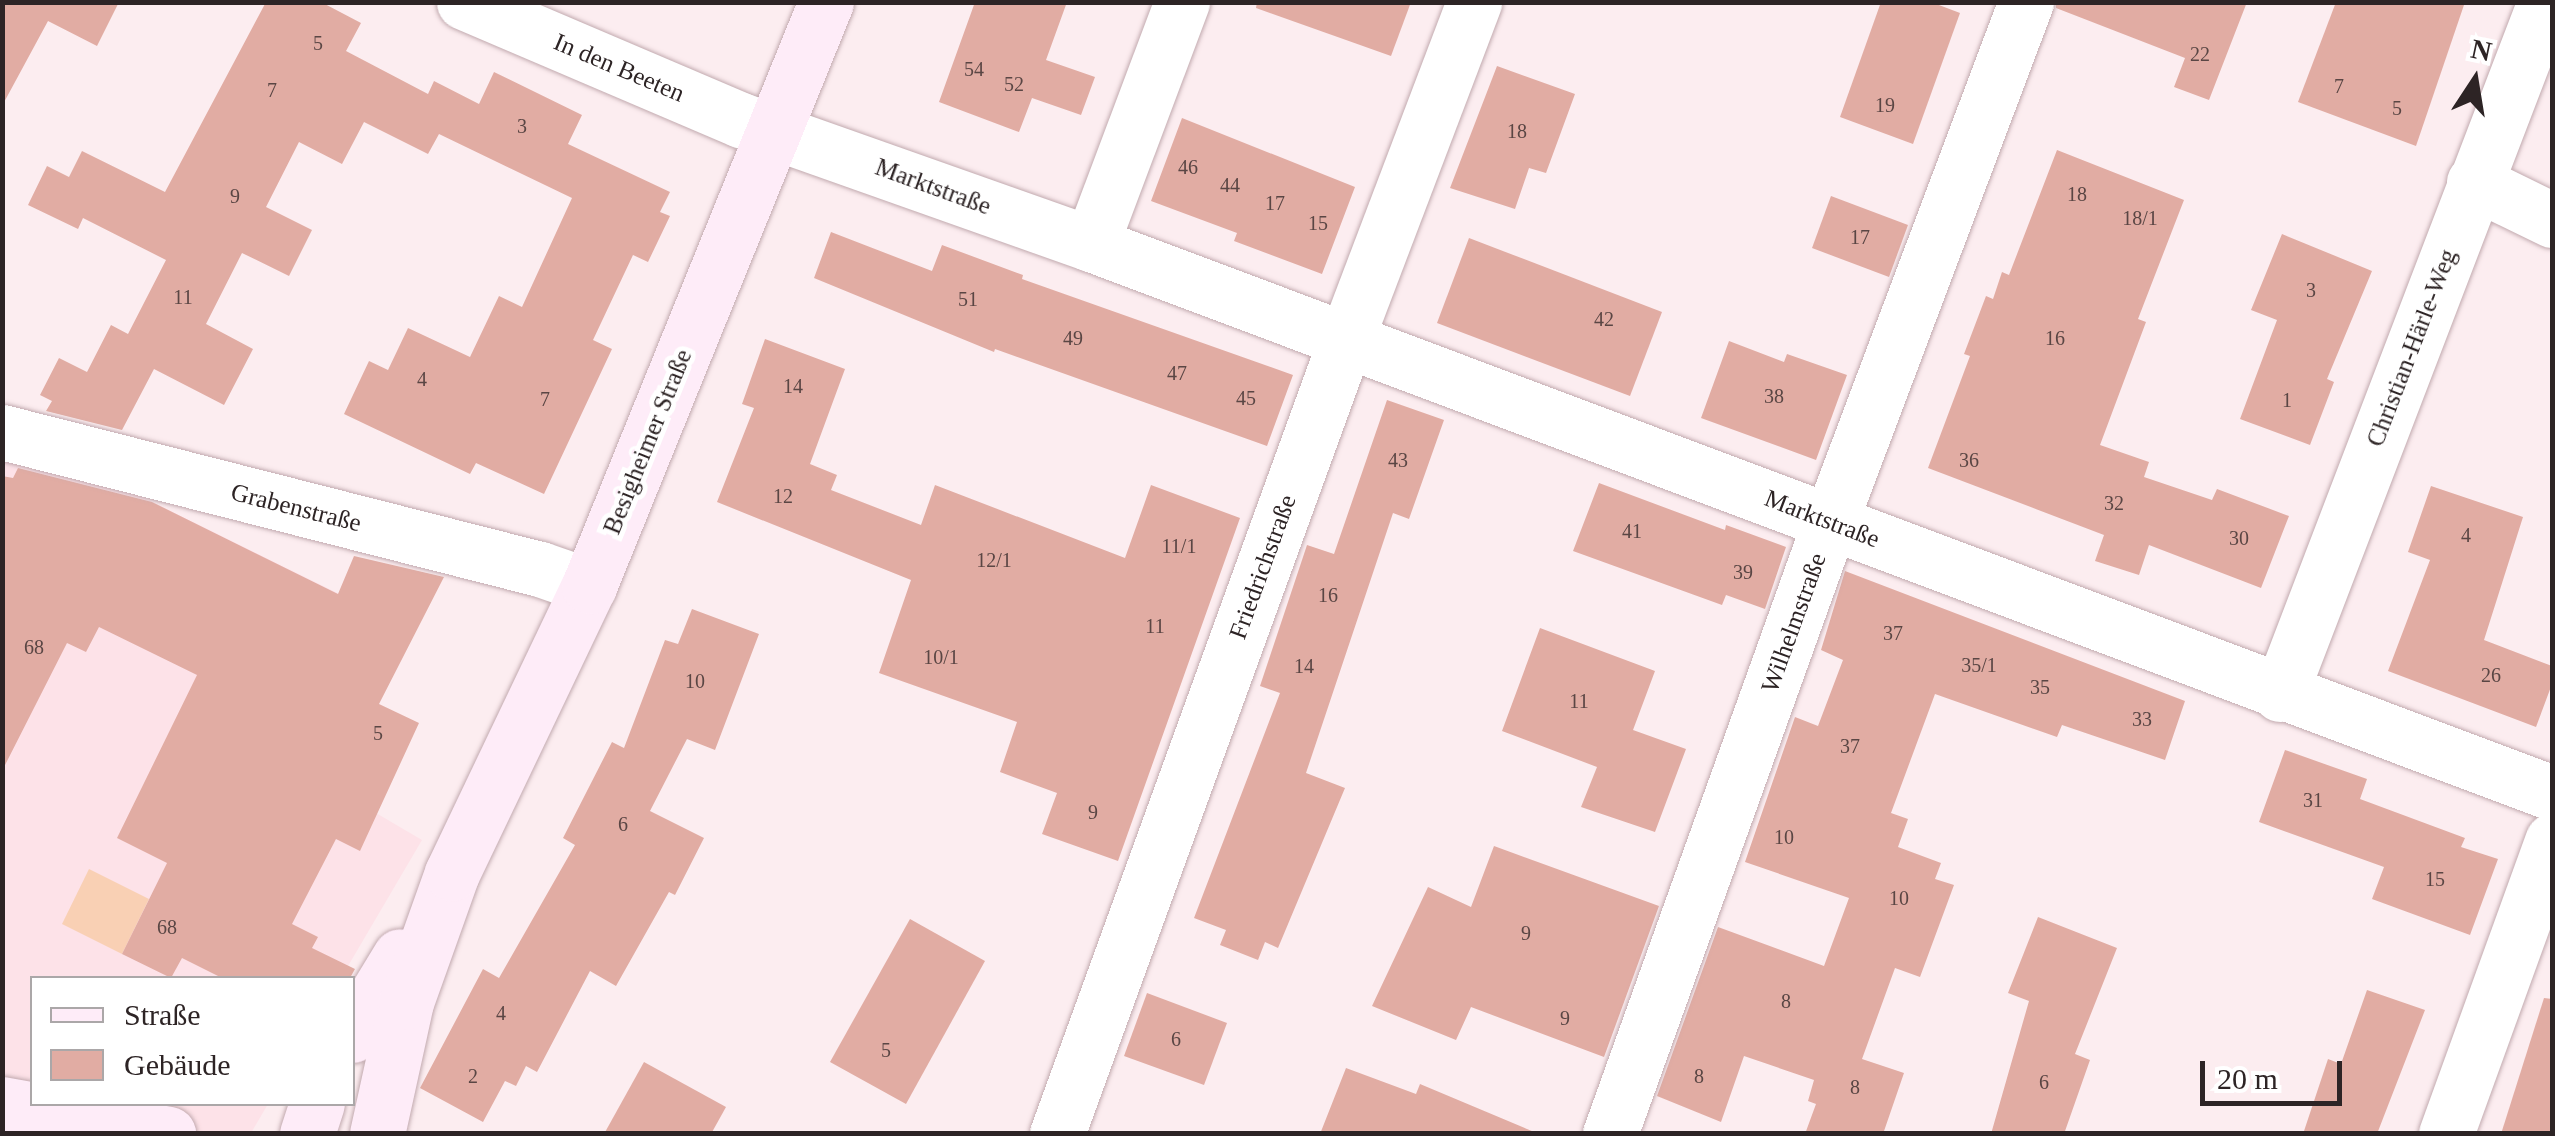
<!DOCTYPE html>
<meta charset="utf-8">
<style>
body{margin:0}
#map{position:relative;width:2555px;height:1136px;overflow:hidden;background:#fcedf0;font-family:"Times New Roman",serif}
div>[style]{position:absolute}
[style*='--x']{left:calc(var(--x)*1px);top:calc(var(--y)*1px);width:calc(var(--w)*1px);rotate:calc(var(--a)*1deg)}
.built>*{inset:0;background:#fde2e8}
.green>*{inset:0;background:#f9d0b4}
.building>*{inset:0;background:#e1aca3}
.roads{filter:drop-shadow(0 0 2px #c2aaaf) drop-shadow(0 0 2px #c2aaaf)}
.minor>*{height:55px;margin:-27.5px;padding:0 27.5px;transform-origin:27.5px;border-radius:27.5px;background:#fff}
.secondary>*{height:55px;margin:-27.5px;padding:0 27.5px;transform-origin:27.5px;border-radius:27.5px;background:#feecf8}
span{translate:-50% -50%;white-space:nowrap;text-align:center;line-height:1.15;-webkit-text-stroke:10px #fff;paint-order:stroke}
.number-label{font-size:20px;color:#5a4644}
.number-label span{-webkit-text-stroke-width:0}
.street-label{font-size:25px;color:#2d2425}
.frame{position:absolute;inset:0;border:5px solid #2d2425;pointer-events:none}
.legend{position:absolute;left:30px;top:976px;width:325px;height:130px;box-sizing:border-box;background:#fff;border:2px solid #aba7a8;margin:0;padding:12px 18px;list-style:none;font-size:30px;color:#2d2425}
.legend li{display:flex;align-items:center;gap:20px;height:50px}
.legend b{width:50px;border:2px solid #aba7a8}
.north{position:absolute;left:2425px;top:30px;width:100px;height:100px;-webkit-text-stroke:8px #fff;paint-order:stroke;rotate:12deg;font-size:28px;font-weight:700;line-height:40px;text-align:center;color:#2d2425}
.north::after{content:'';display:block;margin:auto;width:35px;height:45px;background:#2d2425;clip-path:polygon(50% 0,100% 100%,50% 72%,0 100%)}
.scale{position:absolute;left:2200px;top:1061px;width:142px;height:45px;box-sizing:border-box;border:5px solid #2d2425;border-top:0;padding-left:12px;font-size:30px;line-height:35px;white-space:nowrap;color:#2d2425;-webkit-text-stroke:8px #fff;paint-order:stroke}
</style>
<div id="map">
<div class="built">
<div style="clip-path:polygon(51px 452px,370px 609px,296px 766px,422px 840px,341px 978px,32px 978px,32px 1104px,268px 1104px,251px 1133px,3px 1134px,3px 456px)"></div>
</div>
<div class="green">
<div style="clip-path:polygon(89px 869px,149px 899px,122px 954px,62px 924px)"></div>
</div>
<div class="building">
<div style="clip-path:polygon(2px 2px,119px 2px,97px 46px,48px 21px,2px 106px)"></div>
<div style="clip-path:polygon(266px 2px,321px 2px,361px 23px,346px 51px,428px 94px,434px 81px,479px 104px,494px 72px,582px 115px,568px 144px,670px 192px,660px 212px,670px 216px,648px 262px,633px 255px,593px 340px,612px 349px,544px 494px,476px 463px,470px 474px,344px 414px,369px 361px,388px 370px,408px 328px,470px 357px,499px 296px,522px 307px,572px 198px,439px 134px,428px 154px,364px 122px,342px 164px,299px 142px,266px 207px,312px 230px,289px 276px,242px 253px,206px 324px,253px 349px,224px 405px,154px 369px,122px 430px,46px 411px,52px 401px,40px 395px,59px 358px,87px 372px,111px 325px,128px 334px,166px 260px,83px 218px,78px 229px,28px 205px,47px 166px,69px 177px,82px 151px,165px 192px)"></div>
<div style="clip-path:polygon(975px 2px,1067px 2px,1046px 60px,1095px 77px,1081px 115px,1032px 98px,1019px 132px,939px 102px)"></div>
<div style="clip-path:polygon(1257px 2px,1411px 2px,1391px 56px,1256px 8px)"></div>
<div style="clip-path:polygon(1881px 2px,1931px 2px,1960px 13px,1913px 144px,1840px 117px)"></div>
<div style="clip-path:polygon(2056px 2px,2247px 2px,2209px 100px,2174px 87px,2185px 58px,2056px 8px)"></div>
<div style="clip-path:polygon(2336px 2px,2465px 2px,2416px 146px,2298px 102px)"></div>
<div style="clip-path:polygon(1497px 66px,1575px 94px,1546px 173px,1529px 168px,1515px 209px,1450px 188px)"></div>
<div style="clip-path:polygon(1182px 118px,1355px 187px,1322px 274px,1234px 241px,1237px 233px,1151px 201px)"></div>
<div style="clip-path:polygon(2057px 150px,2184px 200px,2138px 319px,2146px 322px,2100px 445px,2149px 462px,2144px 477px,2212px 500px,2217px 489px,2289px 516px,2261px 588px,2149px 545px,2139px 575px,2095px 561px,2104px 535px,1928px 468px,1970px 356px,1964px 354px,1986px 296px,1993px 299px,2002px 272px,2009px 275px)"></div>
<div style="clip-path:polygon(1831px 196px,1908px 225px,1889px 277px,1812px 248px)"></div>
<div style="clip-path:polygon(831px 232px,932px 271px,942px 245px,1023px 275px,1022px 279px,1293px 375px,1267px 446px,995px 349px,994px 352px,814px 278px)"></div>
<div style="clip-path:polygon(2282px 234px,2372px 271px,2327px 379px,2334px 382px,2310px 445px,2240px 419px,2277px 320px,2251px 310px)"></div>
<div style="clip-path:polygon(1469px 238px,1662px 312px,1630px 396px,1437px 323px)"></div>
<div style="clip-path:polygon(765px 339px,845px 369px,810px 464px,837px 475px,831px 490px,921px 525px,935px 485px,1125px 558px,1151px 485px,1240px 518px,1118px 861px,1042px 834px,1057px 793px,1000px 772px,1017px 722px,879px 673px,911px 580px,717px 502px,754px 408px,742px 404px)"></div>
<div style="clip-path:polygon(1729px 341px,1784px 362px,1787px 354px,1847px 375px,1816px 460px,1701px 418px)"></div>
<div style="clip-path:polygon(1387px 400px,1444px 420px,1409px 519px,1393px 513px,1306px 773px,1345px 788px,1278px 948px,1265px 942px,1258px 960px,1220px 945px,1226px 930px,1194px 918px,1280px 693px,1260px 686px,1307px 545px,1334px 554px)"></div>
<div style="clip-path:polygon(18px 468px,152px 502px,338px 594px,354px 556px,444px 577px,379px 704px,419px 723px,360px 851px,336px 839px,292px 924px,318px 937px,312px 948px,355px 969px,350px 978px,222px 978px,182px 958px,171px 978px,122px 954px,167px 863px,117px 838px,197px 675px,99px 627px,86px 652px,67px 643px,2px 771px,2px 476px,13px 478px)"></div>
<div style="clip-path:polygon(1599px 483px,1725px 530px,1726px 525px,1786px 547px,1765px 609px,1726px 595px,1722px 605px,1573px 551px)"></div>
<div style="clip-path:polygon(2431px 486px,2523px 517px,2484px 640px,2552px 666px,2552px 684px,2536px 727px,2388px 671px,2430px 560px,2408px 552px)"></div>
<div style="clip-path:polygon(1845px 571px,2185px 701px,2165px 760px,2062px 725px,2057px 737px,1935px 694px,1891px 813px,1908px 819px,1898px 847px,1941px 863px,1935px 879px,1954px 885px,1920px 977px,1895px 968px,1862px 1059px,1904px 1073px,1883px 1134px,1805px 1134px,1816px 1104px,1808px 1101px,1814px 1080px,1744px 1056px,1721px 1122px,1657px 1096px,1718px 927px,1824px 966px,1849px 898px,1745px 862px,1795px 717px,1818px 726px,1843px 660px,1821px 650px)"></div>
<div style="clip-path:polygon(692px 609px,759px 634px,715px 750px,687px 739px,650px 811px,704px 838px,675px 895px,669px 892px,616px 986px,590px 971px,537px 1072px,526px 1066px,516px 1086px,505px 1081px,483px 1122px,420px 1088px,483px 969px,499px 978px,575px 845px,563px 838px,612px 742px,624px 748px,665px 640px,678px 644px)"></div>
<div style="clip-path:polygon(1540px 628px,1655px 671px,1633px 730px,1686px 749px,1655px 832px,1581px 807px,1597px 767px,1502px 731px)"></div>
<div style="clip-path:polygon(2285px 750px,2367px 779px,2360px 799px,2465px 838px,2461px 847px,2498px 859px,2470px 935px,2372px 899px,2384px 867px,2259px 822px)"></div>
<div style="clip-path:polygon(1494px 846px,1659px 906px,1604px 1057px,1471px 1007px,1456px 1040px,1372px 1006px,1428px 887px,1471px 907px)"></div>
<div style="clip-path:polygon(2038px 917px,2117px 948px,2075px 1054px,2090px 1060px,2064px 1134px,1991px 1134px,2029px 1001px,2008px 993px)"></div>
<div style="clip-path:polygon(910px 919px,985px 961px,906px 1104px,830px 1062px)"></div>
<div style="clip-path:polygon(2367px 990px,2425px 1010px,2377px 1134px,2303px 1134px,2328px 1059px,2341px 1064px)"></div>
<div style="clip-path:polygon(1147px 993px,1227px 1023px,1204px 1085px,1124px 1056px)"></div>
<div style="clip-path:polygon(2544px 998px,2552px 999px,2552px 1134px,2501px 1134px)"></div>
<div style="clip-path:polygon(644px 1062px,726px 1107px,711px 1134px,604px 1134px)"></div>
<div style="clip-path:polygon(1346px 1068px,1416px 1094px,1420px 1084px,1539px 1134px,1320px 1134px)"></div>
</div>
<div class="roads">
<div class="minor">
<div style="--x:464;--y:2;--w:301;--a:23.1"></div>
<div style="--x:741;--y:120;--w:371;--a:19.5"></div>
<div style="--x:1091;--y:244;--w:1561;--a:20.59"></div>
<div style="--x:2474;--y:182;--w:87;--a:26"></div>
<div style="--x:1091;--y:244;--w:259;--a:-69.4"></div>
<div style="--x:2;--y:432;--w:555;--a:14.29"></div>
<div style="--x:540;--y:569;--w:52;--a:19.1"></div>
<div style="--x:2280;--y:694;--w:741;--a:-69.05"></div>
<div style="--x:1057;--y:1134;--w:843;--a:-70.02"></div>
<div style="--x:1345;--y:342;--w:364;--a:-69.2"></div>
<div style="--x:1610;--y:1134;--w:650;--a:-70.23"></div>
<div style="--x:1830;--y:522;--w:556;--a:-69.35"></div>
<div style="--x:2446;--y:1134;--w:312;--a:-70.1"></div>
</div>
<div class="secondary">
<div style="--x:352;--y:1035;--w:92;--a:-58.7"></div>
<div style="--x:2;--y:1104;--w:169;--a:10.2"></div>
<div style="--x:307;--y:1134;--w:32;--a:-72"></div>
<div style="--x:377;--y:1134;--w:135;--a:-77.6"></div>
<div style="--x:406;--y:1002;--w:137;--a:-70.4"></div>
<div style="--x:452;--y:873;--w:318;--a:-64.5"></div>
<div style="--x:589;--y:586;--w:630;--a:-67.91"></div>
</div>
</div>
<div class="number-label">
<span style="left:318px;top:43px">5</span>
<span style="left:2200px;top:54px">22</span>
<span style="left:974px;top:69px">54</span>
<span style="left:1014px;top:84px">52</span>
<span style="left:2339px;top:86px">7</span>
<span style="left:272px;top:90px">7</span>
<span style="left:1885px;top:105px">19</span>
<span style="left:2397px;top:108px">5</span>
<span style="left:522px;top:126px">3</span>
<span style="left:1517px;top:131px">18</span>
<span style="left:1188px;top:167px">46</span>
<span style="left:1230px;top:185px">44</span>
<span style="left:2077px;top:194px">18</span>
<span style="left:235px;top:196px">9</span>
<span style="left:1275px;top:203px">17</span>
<span style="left:2140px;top:218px">18/1</span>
<span style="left:1318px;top:223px">15</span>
<span style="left:1860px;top:237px">17</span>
<span style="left:2311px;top:290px">3</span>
<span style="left:183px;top:297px">11</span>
<span style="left:968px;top:299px">51</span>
<span style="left:1604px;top:319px">42</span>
<span style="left:1073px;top:338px">49</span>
<span style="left:2055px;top:338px">16</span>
<span style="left:1177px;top:373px">47</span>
<span style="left:422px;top:379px">4</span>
<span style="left:793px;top:386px">14</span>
<span style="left:1774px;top:396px">38</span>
<span style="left:1246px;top:398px">45</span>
<span style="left:545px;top:399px">7</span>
<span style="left:2287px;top:400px">1</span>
<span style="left:1398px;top:460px">43</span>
<span style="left:1969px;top:460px">36</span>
<span style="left:783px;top:496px">12</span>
<span style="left:2114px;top:503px">32</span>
<span style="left:1632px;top:531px">41</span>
<span style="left:2466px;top:535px">4</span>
<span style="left:2239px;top:538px">30</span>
<span style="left:1179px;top:546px">11/1</span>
<span style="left:994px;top:560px">12/1</span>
<span style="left:1743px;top:572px">39</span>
<span style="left:1328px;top:595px">16</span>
<span style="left:1155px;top:626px">11</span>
<span style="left:1893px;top:633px">37</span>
<span style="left:34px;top:647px">68</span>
<span style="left:941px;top:657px">10/1</span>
<span style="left:1979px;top:665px">35/1</span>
<span style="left:1304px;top:666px">14</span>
<span style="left:2491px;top:675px">26</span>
<span style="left:695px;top:681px">10</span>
<span style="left:2040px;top:687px">35</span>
<span style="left:1579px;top:701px">11</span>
<span style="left:2142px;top:719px">33</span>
<span style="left:378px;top:733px">5</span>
<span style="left:1850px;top:746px">37</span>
<span style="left:2313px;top:800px">31</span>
<span style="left:1093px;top:812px">9</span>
<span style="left:623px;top:824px">6</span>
<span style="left:1784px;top:837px">10</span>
<span style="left:2435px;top:879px">15</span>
<span style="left:1899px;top:898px">10</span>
<span style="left:167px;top:927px">68</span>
<span style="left:1526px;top:933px">9</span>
<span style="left:1786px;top:1001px">8</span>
<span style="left:501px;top:1013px">4</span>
<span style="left:1565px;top:1018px">9</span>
<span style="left:1176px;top:1039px">6</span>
<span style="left:886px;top:1050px">5</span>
<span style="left:473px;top:1076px">2</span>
<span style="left:1699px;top:1076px">8</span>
<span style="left:2044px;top:1082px">6</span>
<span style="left:1855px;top:1087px">8</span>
</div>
<div class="street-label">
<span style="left:619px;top:68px;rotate:23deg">In den Beeten</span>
<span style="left:933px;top:187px;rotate:20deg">Marktstraße</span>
<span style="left:2412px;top:348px;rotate:-69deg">Christian-Härle-Weg</span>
<span style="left:648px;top:442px;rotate:-68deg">Besigheimer Straße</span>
<span style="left:296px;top:508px;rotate:14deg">Grabenstraße</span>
<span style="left:1822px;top:519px;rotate:21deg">Marktstraße</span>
<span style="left:1263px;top:567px;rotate:-70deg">Friedrichstraße</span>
<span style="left:1794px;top:623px;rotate:-70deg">Wilhelmstraße</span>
</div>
<div class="frame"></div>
<ul class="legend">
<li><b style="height:12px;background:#feecf8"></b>Straße</li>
<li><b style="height:28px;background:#e1aca3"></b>Gebäude</li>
</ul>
<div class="north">N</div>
<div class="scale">20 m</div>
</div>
